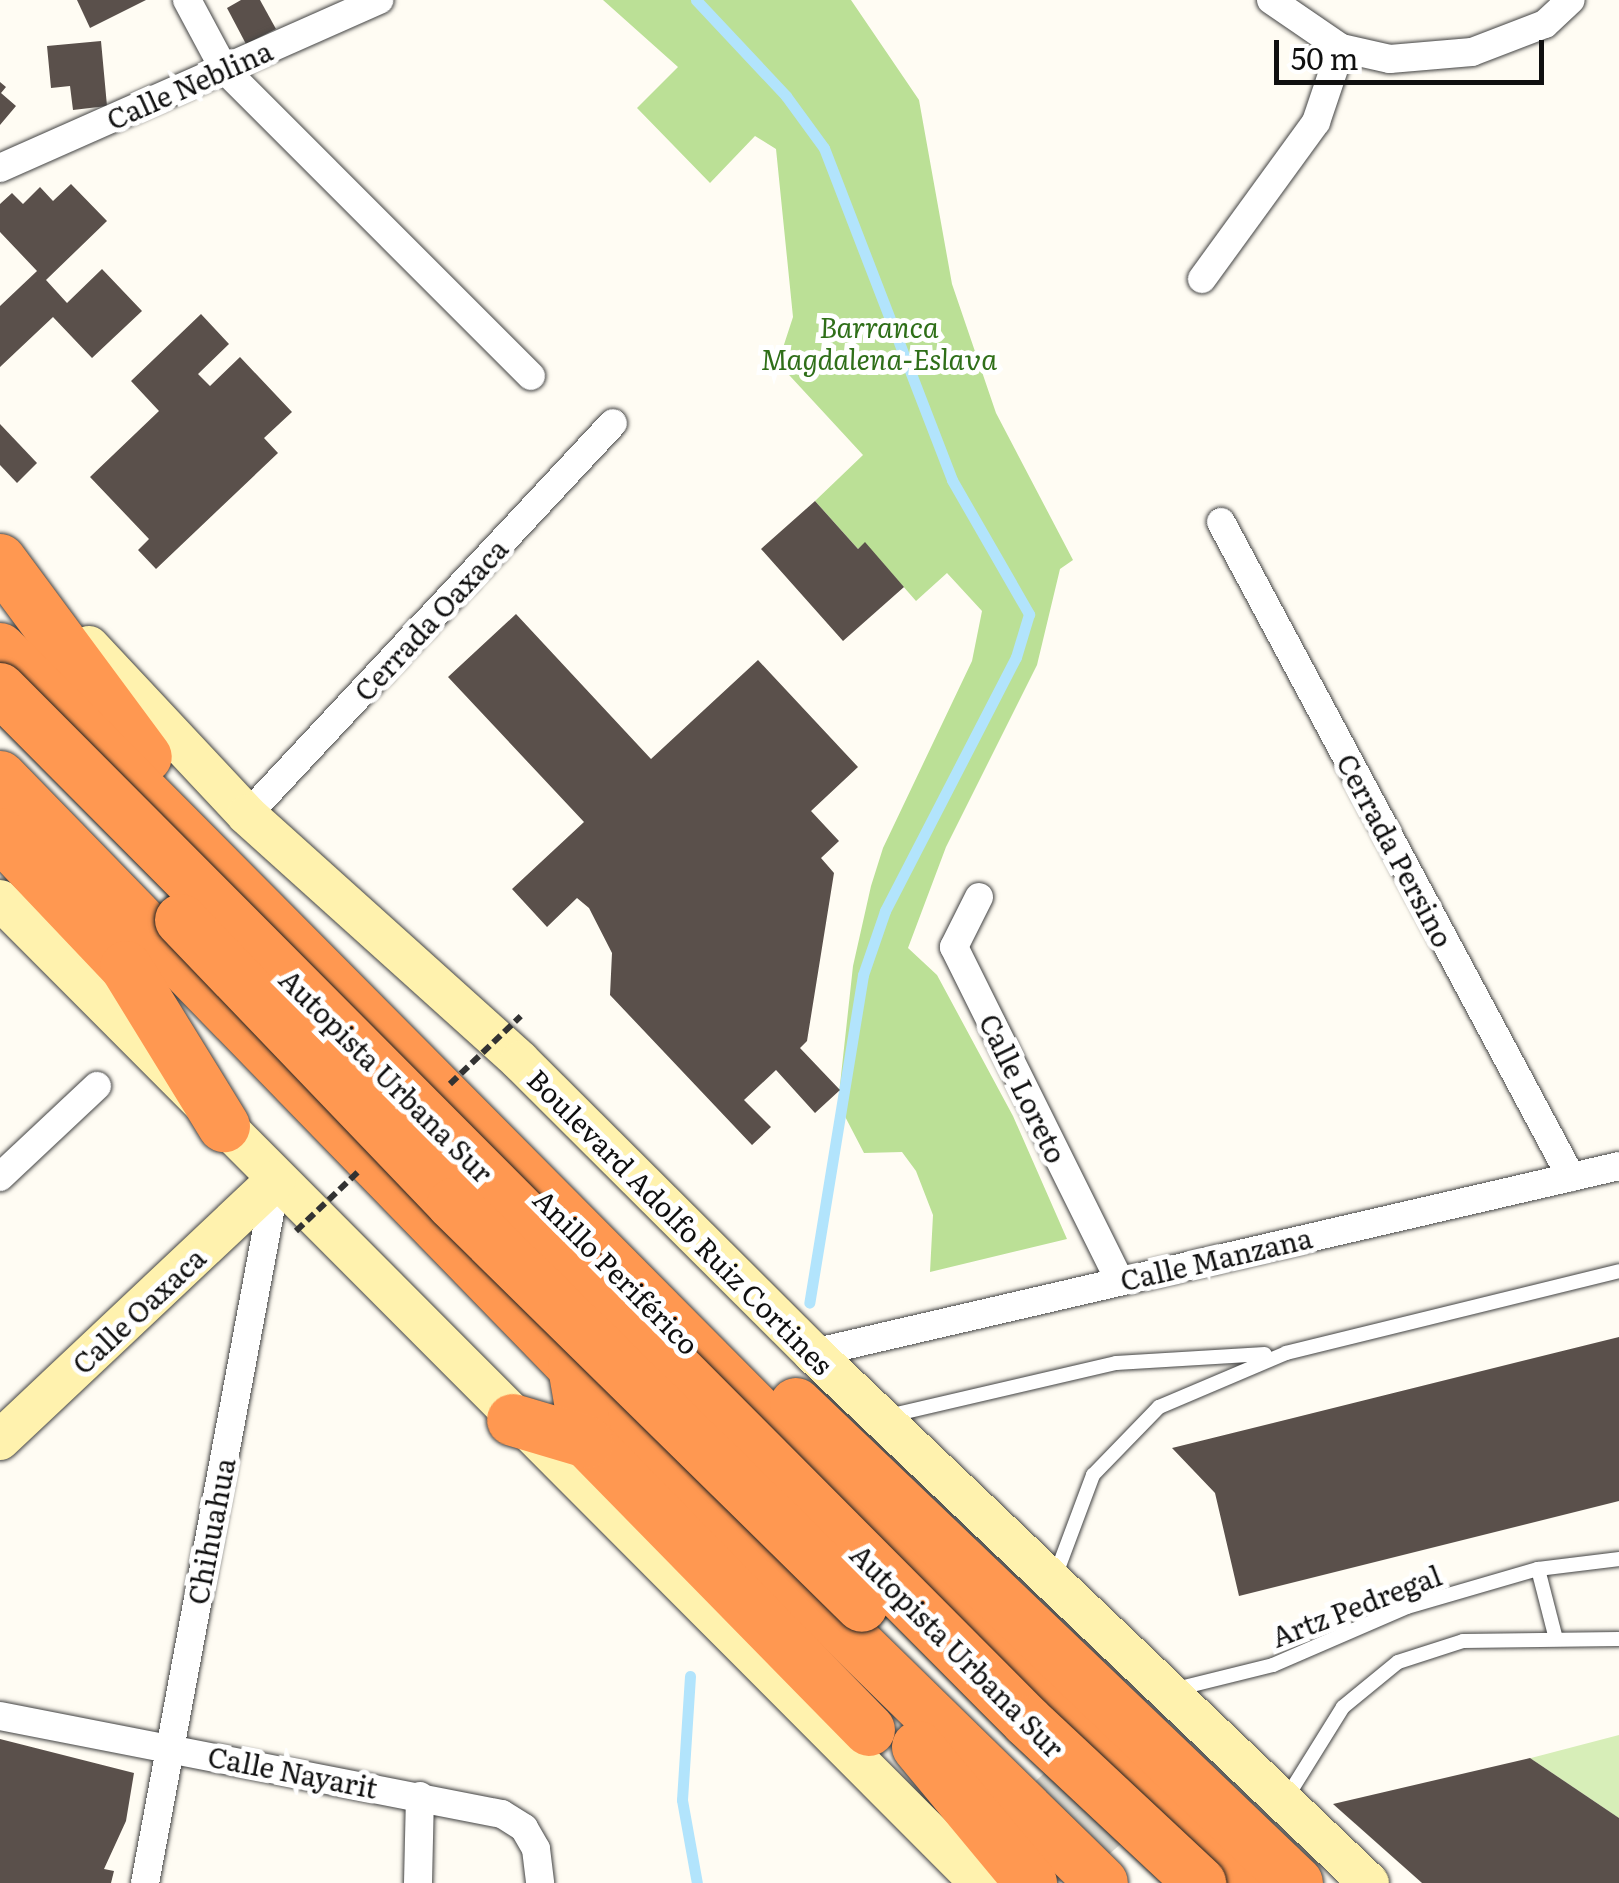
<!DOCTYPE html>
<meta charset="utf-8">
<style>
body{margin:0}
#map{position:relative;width:1619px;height:1883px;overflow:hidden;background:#fffcf3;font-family:Literata,serif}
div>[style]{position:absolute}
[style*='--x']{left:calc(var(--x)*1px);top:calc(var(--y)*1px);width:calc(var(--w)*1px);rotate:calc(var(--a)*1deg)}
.green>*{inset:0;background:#d7eeb8}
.forest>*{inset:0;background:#bbe096}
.stream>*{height:11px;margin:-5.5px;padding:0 5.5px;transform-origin:5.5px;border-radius:5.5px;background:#b2e4fc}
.building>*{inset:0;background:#5a504b}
.highway-tunnel>*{height:52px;margin-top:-26px;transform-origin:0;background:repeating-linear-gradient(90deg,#dbd9d1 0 52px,transparent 0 78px)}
.roads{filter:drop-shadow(0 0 2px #434343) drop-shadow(0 0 2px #434343)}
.lane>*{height:14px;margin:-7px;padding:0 7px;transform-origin:7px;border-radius:7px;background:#fff}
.street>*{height:28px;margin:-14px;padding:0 14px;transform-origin:14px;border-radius:14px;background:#fff}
.secondary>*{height:40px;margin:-20px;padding:0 20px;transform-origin:20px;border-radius:20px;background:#fff2ae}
.highway>*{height:52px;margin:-26px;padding:0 26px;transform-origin:26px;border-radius:26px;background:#ff9851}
.path-bridge>*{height:6px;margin-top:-3px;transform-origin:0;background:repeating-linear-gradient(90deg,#323232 0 10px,transparent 0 15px)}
.bridges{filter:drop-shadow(0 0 2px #212121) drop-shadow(0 0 2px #212121)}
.highway-bridge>*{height:52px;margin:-26px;padding:0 26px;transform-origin:26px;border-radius:26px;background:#ff9851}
span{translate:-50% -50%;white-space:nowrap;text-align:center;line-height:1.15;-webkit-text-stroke:10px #fff;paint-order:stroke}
.street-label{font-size:28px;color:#101010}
.park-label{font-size:28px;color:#2f6f19;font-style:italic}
.scale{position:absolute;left:1274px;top:40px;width:270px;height:45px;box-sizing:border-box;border:5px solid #101010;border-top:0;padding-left:12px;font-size:30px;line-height:35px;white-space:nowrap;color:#101010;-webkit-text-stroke:8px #fff;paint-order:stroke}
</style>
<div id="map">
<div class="green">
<div style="clip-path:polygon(1619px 1735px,1619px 1818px,1530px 1758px,1531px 1758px)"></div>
</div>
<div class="forest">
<div style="clip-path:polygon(603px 0,851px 0,919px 100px,952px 284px,996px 413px,1073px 560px,1060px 569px,1037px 665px,946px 847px,908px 948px,937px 975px,1013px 1116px,1067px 1239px,930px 1272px,933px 1215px,916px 1171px,902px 1152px,864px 1153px,838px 1103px,853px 966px,871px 886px,883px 848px,972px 661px,982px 611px,947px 573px,916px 601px,865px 543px,858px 549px,815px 501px,863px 455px,778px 363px,793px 317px,776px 149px,755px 136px,710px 183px,637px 108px,678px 67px)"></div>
</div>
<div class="stream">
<div style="--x:696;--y:0;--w:132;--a:46.8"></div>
<div style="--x:786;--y:96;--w:64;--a:53.8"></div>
<div style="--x:824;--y:148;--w:356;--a:68.9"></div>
<div style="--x:952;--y:480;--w:155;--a:60.1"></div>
<div style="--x:1029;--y:614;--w:45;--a:106.8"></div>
<div style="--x:1016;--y:657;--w:286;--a:117.3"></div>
<div style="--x:885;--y:911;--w:68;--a:109"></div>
<div style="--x:863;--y:975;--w:332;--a:99.3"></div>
<div style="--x:690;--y:1676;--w:124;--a:93.7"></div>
<div style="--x:682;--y:1800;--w:84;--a:79.8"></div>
</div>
<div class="building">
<div style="clip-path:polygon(77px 0,146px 0,90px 28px)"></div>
<div style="clip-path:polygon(241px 0,260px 0,276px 29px,246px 44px,227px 8px)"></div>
<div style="clip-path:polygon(101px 41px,107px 106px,73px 110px,70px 86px,51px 88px,47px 46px)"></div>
<div style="clip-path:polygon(0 82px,6px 87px,1px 93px,16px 106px,0 125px)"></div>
<div style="clip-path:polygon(71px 184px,107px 221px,46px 280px,67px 303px,102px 269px,142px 311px,92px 358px,53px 317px,0 367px,0 306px,37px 271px,0 232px,0 204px,12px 193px,23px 204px,40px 187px,53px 201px)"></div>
<div style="clip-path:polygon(201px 314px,229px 344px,198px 374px,210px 386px,240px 357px,292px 412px,264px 438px,278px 453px,156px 569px,138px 550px,149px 539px,90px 477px,159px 411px,131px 381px)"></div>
<div style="clip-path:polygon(0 424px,37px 463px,17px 483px,0 465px)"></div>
<div style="clip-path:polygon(815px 501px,858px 549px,865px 542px,904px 587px,843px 641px,761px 549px)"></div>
<div style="clip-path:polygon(516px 614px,651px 759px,758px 660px,858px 767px,811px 811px,839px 841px,821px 858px,834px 873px,807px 1041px,800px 1048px,840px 1090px,815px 1113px,776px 1070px,744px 1100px,771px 1127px,752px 1145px,610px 995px,612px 953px,589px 908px,577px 898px,547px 927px,512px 889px,584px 822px,448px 677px)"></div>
<div style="clip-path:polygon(1619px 1337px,1619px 1501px,1239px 1596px,1215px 1493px,1172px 1448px)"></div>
<div style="clip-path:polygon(0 1739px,134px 1773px,126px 1821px,104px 1869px,114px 1871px,111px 1883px,0 1883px)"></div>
<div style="clip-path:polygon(1530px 1758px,1619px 1818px,1619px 1883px,1422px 1883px,1333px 1804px)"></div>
</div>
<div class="highway-tunnel">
<div style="--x:989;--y:1826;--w:65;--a:-20.7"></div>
<div style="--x:1050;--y:1803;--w:91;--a:-41.9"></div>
<div style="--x:1063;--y:1883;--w:40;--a:-66.6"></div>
<div style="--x:1079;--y:1846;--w:101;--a:-41"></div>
</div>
<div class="roads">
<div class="lane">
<div style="--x:888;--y:1416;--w:234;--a:-13.1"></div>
<div style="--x:1116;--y:1363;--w:149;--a:-3.5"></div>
<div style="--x:1538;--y:1569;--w:72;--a:75.6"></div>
<div style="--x:1056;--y:1574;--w:106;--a:-69.5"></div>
<div style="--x:1093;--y:1475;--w:95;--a:-45.9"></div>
<div style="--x:1159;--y:1407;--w:138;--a:-23"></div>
<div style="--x:1286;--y:1353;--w:343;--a:-13.8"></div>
<div style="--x:1176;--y:1689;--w:100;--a:-13.9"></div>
<div style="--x:1273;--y:1665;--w:146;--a:-23.4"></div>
<div style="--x:1407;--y:1607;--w:136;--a:-16.2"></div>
<div style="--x:1538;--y:1569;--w:82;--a:-7"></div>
<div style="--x:1287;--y:1797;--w:106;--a:-58.1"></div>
<div style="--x:1343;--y:1707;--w:71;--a:-39.3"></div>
<div style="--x:1398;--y:1662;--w:68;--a:-17.9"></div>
<div style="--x:1463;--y:1641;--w:156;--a:-0.7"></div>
</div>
<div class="street">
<div style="--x:187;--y:0;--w:78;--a:61.8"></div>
<div style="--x:224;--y:69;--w:434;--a:45"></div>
<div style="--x:1271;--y:0;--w:85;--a:34.4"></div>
<div style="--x:1341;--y:48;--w:50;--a:12.7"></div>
<div style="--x:1390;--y:59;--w:82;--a:-4.9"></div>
<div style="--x:1472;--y:52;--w:78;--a:-21"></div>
<div style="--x:1545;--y:24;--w:35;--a:-43"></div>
<div style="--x:0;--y:168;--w:415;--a:-23.9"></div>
<div style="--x:1202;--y:279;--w:194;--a:-54"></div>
<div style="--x:1316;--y:122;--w:78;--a:-71.3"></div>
<div style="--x:1221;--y:522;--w:743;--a:61.88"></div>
<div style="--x:247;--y:815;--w:536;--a:-46.96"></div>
<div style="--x:979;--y:897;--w:56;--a:116.6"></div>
<div style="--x:954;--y:947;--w:372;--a:63.6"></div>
<div style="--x:0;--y:1177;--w:133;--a:-43.2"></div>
<div style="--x:813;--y:1353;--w:827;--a:-13.06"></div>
<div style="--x:0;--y:1716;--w:511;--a:11.05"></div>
<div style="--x:502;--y:1814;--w:26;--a:32"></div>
<div style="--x:524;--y:1828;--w:24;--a:60"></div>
<div style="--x:536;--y:1849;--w:34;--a:83"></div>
<div style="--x:145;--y:1883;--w:715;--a:-79.44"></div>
<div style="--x:418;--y:1883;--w:87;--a:-88.7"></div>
</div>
<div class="secondary">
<div style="--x:89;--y:646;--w:231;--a:46.9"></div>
<div style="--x:247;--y:815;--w:367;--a:42"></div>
<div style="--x:520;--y:1061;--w:414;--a:44.9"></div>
<div style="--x:813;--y:1353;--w:768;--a:43.63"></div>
<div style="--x:0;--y:900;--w:1388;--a:45.09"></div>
<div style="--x:0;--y:1440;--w:379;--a:-43.3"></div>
</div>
<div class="highway">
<div style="--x:0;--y:560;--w:245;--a:53.5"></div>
<div style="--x:0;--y:649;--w:1494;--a:45.19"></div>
<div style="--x:1053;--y:1709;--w:258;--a:42.3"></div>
<div style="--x:0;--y:777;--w:823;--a:45.79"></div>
<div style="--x:574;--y:1367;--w:738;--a:44.34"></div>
<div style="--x:0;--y:834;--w:183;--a:46.5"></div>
<div style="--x:126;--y:967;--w:187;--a:58.4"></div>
<div style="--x:574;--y:1367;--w:76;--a:80.2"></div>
<div style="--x:587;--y:1442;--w:403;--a:45.6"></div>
<div style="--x:796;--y:1404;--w:693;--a:43.71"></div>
<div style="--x:513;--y:1420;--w:77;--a:16.6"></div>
<div style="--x:918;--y:1747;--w:177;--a:50.3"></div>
</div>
</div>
<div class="path-bridge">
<div style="--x:450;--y:1084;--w:98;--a:-43.8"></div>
<div style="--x:296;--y:1231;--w:90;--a:-43.6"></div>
</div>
<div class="bridges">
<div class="highway-bridge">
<div style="--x:0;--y:689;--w:1457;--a:45.14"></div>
<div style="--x:1028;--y:1722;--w:236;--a:43.1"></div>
<div style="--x:181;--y:920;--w:393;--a:46.2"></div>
<div style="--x:453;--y:1204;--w:573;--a:44.51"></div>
</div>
</div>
<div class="street-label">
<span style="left:189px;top:84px;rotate:-24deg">Calle Neblina</span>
<span style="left:430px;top:619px;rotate:-47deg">Cerrada Oaxaca</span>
<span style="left:1396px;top:850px;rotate:62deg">Cerrada Persino</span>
<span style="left:387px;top:1075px;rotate:45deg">Autopista Urbana Sur</span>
<span style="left:1024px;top:1088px;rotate:64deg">Calle Loreto</span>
<span style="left:681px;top:1221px;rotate:45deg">Boulevard Adolfo Ruiz Cortines</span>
<span style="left:1216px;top:1258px;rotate:-13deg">Calle Manzana</span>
<span style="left:617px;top:1271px;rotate:45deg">Anillo Periférico</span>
<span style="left:138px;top:1310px;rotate:-43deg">Calle Oaxaca</span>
<span style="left:210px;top:1531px;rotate:-79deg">Chihuahua</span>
<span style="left:1356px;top:1605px;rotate:-21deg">Artz Pedregal</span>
<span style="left:958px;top:1650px;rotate:45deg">Autopista Urbana Sur</span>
<span style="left:293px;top:1771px;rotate:11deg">Calle Nayarit</span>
</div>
<div class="park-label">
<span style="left:879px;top:342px">Barranca<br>Magdalena-Eslava</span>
</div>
<div class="scale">50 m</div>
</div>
